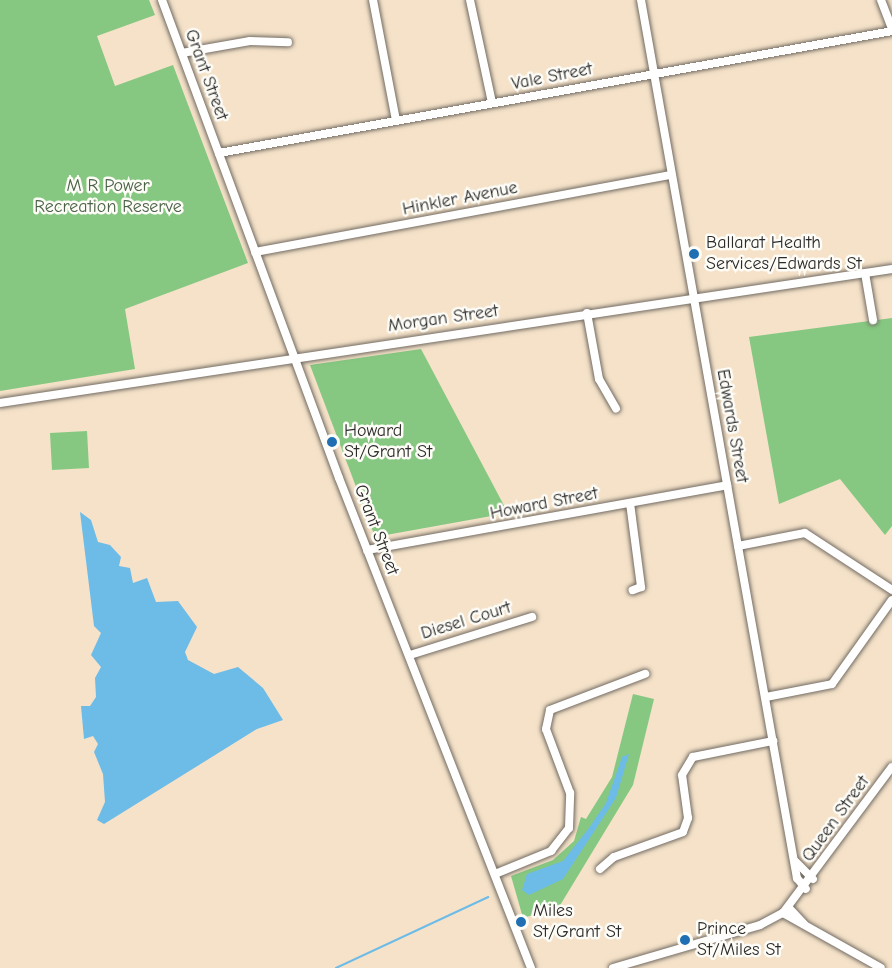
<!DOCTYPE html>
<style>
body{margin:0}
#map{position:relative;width:892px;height:968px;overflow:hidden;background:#f5e2c9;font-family:"Comic Neue",sans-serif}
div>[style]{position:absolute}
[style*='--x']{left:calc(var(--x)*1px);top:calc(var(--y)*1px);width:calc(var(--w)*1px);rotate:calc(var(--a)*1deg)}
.green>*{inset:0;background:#86c881}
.water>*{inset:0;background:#6dbbe7}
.stream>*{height:2px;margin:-1px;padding:0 1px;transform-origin:1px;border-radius:1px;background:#6dbbe7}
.roads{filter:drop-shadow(0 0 2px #726b62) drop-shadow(0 0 2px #726b62)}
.minor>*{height:8px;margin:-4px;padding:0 4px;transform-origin:4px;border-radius:4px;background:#fff}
.dots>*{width:16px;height:16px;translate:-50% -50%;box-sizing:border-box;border:3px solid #fdfcf7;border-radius:50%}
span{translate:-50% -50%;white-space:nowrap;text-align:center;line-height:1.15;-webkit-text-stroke:5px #fdfcf7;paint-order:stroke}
.street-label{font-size:18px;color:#2b2b2b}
.park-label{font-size:18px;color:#4b6249}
.poi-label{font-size:18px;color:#2b2b2b}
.left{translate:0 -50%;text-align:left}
</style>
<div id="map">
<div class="green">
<div style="clip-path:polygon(0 0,149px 0,155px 15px,97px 36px,115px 86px,173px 65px,248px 263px,125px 309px,135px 369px,0 391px)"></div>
<div style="clip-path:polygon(892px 318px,892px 526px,885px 535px,840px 479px,779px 504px,749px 337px)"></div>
<div style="clip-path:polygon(421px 349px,508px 513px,375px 537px,310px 365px)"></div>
<div style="clip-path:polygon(87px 431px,89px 468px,52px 470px,50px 433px)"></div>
<div style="clip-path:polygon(633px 694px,654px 699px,633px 785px,559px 907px,523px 918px,511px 876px,553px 860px,574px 841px,581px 817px,586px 819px,612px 777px)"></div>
</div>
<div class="water">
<div style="clip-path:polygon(80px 512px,91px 520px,98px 542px,110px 545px,121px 557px,119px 566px,130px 568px,133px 583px,147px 578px,156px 602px,178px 601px,197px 627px,185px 652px,188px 660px,214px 674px,238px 667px,263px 688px,283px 720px,257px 729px,104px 824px,97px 820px,105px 802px,103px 774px,94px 752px,98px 744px,93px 736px,84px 739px,81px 706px,90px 706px,96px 697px,95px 678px,101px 667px,91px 655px,101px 633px,94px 626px)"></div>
<div style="clip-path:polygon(629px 754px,616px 798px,563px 879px,529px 895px,522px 890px,527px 874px,563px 861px,589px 828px,606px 803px,622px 757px)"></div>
</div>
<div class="stream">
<div style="--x:336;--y:968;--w:168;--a:-25"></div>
</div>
<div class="roads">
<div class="minor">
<div style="--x:162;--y:0;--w:510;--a:69.68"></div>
<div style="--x:339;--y:478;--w:526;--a:68.6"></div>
<div style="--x:373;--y:0;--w:123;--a:79.2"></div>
<div style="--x:470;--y:0;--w:105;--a:77.9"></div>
<div style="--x:641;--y:0;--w:892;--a:79.93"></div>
<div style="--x:797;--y:878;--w:14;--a:51"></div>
<div style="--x:881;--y:0;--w:30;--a:69"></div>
<div style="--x:182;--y:53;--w:69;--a:-10"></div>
<div style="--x:250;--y:41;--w:38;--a:2"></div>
<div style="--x:219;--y:153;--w:684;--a:-10.27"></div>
<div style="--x:255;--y:252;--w:423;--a:-10.5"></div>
<div style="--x:865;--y:273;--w:48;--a:80.3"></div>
<div style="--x:587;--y:313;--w:67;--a:79.7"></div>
<div style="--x:599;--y:379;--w:34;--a:60"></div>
<div style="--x:0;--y:403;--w:902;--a:-8.54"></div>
<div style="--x:630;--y:503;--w:85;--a:82.5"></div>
<div style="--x:641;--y:587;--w:9;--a:159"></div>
<div style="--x:738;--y:546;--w:68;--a:-11"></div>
<div style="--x:805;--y:533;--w:104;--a:33.2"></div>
<div style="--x:367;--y:550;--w:366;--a:-10.2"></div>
<div style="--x:410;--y:655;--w:128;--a:-17.3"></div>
<div style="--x:766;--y:697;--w:67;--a:-11.1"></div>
<div style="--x:832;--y:684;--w:103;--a:-54.5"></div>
<div style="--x:796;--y:862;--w:24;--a:45"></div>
<div style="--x:600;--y:869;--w:18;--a:-41"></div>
<div style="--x:614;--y:857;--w:73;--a:-19.9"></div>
<div style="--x:683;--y:832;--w:15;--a:-70"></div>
<div style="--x:688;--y:818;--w:43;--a:-97.9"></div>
<div style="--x:682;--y:775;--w:21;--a:-59"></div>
<div style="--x:693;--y:757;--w:82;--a:-11.3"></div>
<div style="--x:495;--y:874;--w:61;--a:-22.3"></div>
<div style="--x:551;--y:851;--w:29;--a:-52"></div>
<div style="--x:569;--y:828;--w:35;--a:-88"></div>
<div style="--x:570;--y:793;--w:68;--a:-110.6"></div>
<div style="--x:546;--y:729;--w:19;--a:-78"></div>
<div style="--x:550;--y:710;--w:102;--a:-20.8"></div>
<div style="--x:789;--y:908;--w:22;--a:47"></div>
<div style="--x:783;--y:913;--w:112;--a:29.3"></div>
<div style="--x:613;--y:968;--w:153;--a:-16.3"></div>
<div style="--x:760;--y:925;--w:26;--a:-28"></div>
<div style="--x:783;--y:913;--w:182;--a:-53.3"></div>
</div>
</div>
<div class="dots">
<div style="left:694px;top:254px;background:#1f6fb2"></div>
<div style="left:332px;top:442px;background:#1f6fb2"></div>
<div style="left:521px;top:922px;background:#1f6fb2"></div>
<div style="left:685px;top:940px;background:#1f6fb2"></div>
</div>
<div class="street-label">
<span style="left:206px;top:75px;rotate:70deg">Grant Street</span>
<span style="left:552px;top:77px;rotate:-11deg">Vale Street</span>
<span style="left:460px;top:199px;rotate:-11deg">Hinkler Avenue</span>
<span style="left:443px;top:319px;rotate:-8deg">Morgan Street</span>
<span style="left:732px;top:426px;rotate:80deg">Edwards Street</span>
<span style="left:544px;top:504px;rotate:-11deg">Howard Street</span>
<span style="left:376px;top:530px;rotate:69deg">Grant Street</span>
<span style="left:466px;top:621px;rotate:-17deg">Diesel Court</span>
<span style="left:836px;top:819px;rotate:-54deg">Queen Street</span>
</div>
<div class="park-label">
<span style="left:108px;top:197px">M R Power<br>Recreation Reserve</span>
</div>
<div class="poi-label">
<span class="left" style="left:706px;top:254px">Ballarat Health<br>Services/Edwards St</span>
<span class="left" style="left:344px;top:442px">Howard<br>St/Grant St</span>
<span class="left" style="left:533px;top:922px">Miles<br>St/Grant St</span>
<span class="left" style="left:697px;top:940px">Prince<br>St/Miles St</span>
</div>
</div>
